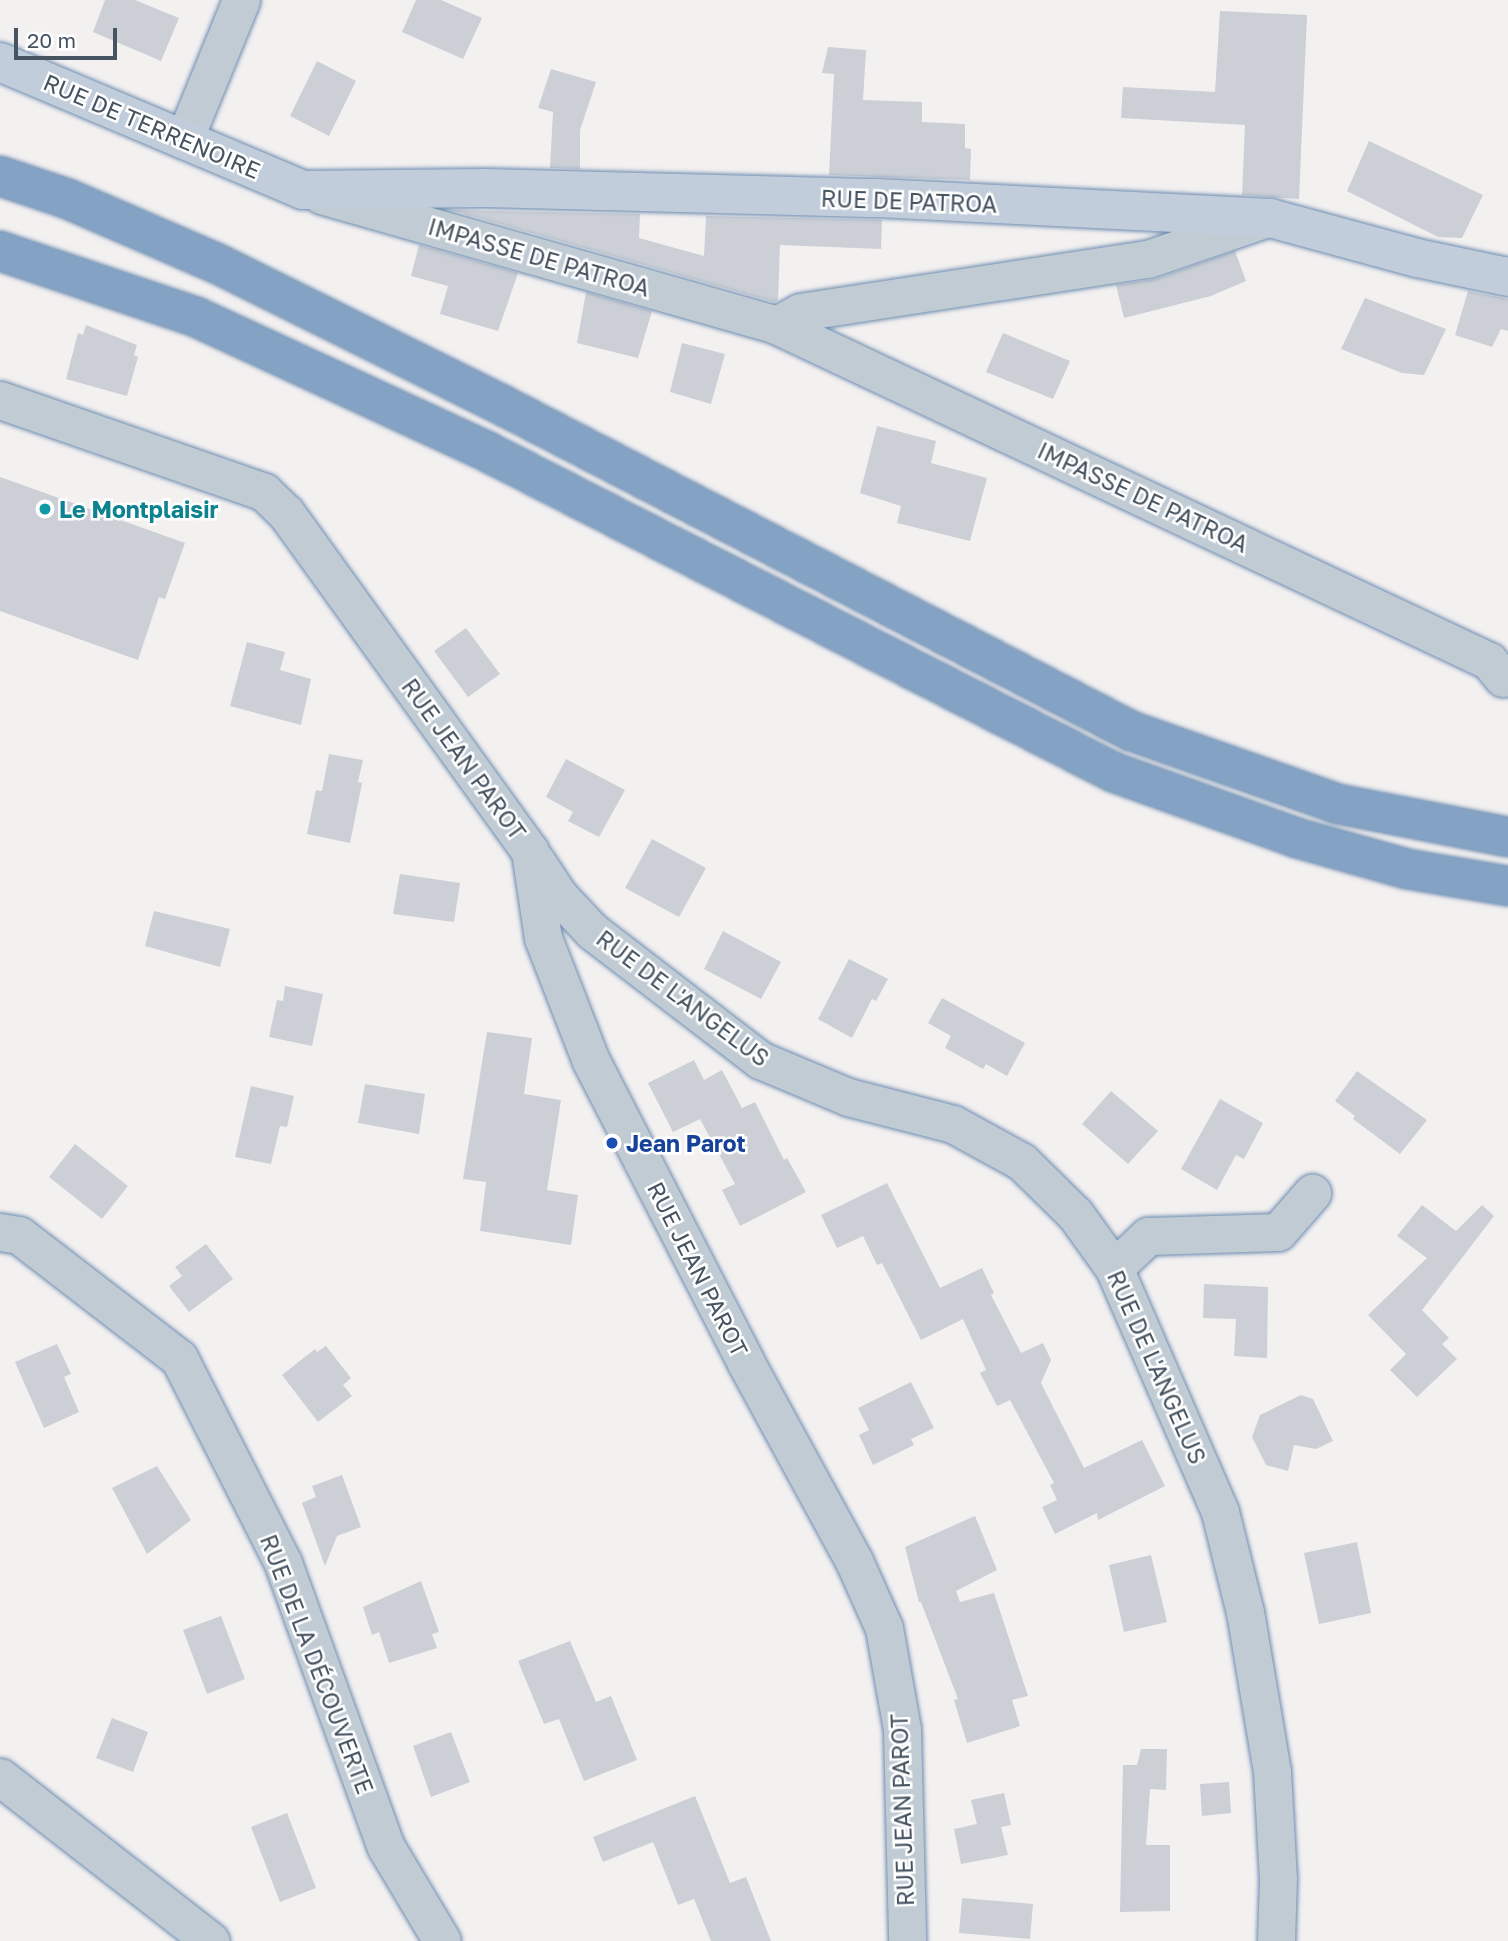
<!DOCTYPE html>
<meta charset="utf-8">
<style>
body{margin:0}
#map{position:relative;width:1508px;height:1941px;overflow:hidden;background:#f3f0f0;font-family:"Golos Text",sans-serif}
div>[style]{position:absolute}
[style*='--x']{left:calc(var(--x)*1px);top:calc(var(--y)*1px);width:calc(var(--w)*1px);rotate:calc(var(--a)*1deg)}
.building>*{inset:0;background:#cccfd6}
.roads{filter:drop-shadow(0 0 2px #6e8db0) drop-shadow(0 0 2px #6e8db0)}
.street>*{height:37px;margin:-18.5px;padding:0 18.5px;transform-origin:18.5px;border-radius:18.5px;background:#c0cbd4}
.secondary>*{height:38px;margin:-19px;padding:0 19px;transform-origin:19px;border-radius:19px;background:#c1cddb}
.highway>*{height:38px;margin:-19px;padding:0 19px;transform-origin:19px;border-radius:19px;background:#83a2c4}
.dots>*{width:19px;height:19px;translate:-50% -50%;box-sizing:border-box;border:4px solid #fff;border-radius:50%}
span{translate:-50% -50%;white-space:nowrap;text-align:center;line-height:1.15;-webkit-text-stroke:5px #fff;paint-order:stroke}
.street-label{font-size:23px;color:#465360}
.culture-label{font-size:23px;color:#0d838f;font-weight:700}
.left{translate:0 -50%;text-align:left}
.transit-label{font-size:23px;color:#164399;font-weight:700}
.scale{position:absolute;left:14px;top:28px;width:103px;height:32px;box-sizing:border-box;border:4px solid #465360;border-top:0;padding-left:9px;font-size:21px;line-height:24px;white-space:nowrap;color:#465360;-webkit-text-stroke:5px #fff;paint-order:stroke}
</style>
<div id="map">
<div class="building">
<div style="clip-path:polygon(105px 0,135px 0,179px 18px,161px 61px,93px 32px)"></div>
<div style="clip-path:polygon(416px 0,441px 0,482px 18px,463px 59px,402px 32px)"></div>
<div style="clip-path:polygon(1220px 11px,1307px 15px,1299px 199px,1242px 195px,1245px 125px,1121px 118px,1123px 87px,1215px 92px)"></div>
<div style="clip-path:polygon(828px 47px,866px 50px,863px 100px,922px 102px,922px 122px,965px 124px,965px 148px,971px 149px,970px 180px,829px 175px,834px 74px,822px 73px)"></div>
<div style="clip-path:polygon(317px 61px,356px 81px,329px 136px,290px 116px)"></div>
<div style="clip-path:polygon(551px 69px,596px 82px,580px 130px,580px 169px,550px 168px,553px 112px,538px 108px)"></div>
<div style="clip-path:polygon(1369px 141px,1483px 195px,1462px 238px,1438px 237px,1347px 191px)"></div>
<div style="clip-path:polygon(451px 210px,640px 214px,639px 238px,704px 256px,706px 216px,882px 220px,881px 249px,780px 245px,778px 300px,774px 302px)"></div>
<div style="clip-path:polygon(419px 245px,518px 273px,498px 331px,440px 314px,448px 286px,411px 276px)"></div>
<div style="clip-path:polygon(1235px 251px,1246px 281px,1211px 296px,1124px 318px,1116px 285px,1155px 279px)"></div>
<div style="clip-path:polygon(1468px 291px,1508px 299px,1508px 331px,1501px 329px,1492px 347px,1455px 335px)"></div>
<div style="clip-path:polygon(586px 292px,652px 311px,638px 358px,577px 343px)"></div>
<div style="clip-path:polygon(1365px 298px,1446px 329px,1424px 375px,1402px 373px,1341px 349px)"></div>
<div style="clip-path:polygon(86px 325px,137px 345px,134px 355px,138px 357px,127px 396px,66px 379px,78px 333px,83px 335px)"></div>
<div style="clip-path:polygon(1003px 333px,1070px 361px,1053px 399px,986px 372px)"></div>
<div style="clip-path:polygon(682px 343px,725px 354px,711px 404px,670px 392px)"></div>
<div style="clip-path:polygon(877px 426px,936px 441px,931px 463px,987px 478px,970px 541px,897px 523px,901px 506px,860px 493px)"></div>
<div style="clip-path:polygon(0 477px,185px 543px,165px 599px,159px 597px,138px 660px,0 611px)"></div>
<div style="clip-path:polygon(466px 628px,500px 674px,468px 697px,434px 651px)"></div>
<div style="clip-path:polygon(247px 642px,285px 652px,280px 670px,311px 679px,301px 725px,230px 706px)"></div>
<div style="clip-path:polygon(329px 754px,363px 760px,358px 782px,362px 783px,350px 843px,307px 834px,316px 790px,322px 791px)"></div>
<div style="clip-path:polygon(566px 759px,625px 790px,599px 837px,568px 821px,573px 812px,546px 797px)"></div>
<div style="clip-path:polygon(652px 839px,706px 868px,679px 917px,625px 888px)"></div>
<div style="clip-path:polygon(400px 874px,460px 883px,454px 922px,393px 914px)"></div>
<div style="clip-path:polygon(154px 911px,230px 929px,220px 967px,145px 946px)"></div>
<div style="clip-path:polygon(723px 931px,781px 962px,761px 999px,704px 969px)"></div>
<div style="clip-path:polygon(849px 959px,888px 979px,876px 1001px,872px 999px,852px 1038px,818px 1019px)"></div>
<div style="clip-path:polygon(285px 986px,323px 994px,312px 1046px,269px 1037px,277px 1000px,283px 1001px)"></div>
<div style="clip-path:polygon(942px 998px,1025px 1043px,1007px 1076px,986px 1064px,983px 1069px,945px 1048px,951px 1036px,928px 1023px)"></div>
<div style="clip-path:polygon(487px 1032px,532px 1038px,524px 1094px,561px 1100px,547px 1190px,578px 1195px,571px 1245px,480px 1231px,486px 1182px,463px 1179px)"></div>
<div style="clip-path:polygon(694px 1060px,704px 1080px,722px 1070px,742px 1108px,755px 1102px,784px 1160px,787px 1158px,806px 1192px,740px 1226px,722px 1190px,735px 1184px,700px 1119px,673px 1132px,648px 1083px)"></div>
<div style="clip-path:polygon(1357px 1071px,1427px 1120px,1400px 1154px,1353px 1119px,1355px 1116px,1335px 1101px)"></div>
<div style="clip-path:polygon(365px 1084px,425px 1094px,419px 1134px,358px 1123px)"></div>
<div style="clip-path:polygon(251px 1086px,294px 1096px,287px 1127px,280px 1126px,271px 1164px,235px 1157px)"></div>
<div style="clip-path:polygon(1111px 1091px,1158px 1131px,1128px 1164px,1082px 1124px)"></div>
<div style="clip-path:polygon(1220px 1099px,1263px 1123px,1244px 1159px,1236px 1155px,1217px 1190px,1181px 1169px)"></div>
<div style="clip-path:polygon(75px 1144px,128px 1186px,102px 1219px,49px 1177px)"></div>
<div style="clip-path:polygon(887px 1183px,940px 1288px,982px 1268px,994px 1293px,991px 1295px,1021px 1353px,1043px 1343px,1051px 1360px,1041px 1383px,1084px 1468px,1142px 1440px,1165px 1486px,1098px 1520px,1097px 1513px,1055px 1534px,1042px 1507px,1057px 1500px,1050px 1485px,1054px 1483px,1010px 1400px,997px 1406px,980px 1373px,986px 1370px,963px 1319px,921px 1340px,882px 1263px,877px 1265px,863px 1236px,837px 1248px,821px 1215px)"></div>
<div style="clip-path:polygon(1422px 1205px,1456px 1231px,1482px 1205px,1494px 1216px,1422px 1310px,1449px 1338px,1442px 1344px,1457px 1359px,1417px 1397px,1390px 1370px,1406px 1354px,1368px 1315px,1427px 1258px,1397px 1236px)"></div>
<div style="clip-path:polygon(206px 1244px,233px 1279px,189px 1312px,169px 1286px,182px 1276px,175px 1267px)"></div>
<div style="clip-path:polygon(1204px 1284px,1268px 1287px,1267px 1358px,1234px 1356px,1236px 1319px,1203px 1318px)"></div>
<div style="clip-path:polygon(57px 1344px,71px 1374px,64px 1377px,79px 1412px,44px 1428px,15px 1362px)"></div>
<div style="clip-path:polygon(326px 1346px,351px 1378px,343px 1385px,352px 1396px,318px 1422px,282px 1375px,315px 1349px,317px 1352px)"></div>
<div style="clip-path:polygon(911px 1382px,934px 1428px,911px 1439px,914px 1445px,873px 1465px,859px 1435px,869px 1430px,858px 1408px)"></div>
<div style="clip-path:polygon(1301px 1395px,1313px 1399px,1333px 1441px,1316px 1449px,1294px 1445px,1288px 1471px,1266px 1465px,1252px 1437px,1260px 1415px)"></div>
<div style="clip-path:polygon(157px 1466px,191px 1520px,147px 1554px,112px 1488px)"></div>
<div style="clip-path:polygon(342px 1475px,361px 1527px,337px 1536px,325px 1566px,302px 1503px,316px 1497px,312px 1486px)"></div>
<div style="clip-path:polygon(975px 1516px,997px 1570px,956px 1591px,960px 1602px,994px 1593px,1028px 1696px,1012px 1700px,1020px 1726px,967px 1743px,954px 1700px,958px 1699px,921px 1602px,919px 1602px,905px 1547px)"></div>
<div style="clip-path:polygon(1357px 1542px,1371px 1613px,1319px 1624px,1304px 1553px)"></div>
<div style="clip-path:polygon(1151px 1555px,1167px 1622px,1124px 1632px,1109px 1565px)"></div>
<div style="clip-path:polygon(421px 1581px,439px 1632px,432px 1634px,437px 1648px,389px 1663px,379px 1632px,372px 1635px,363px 1607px)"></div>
<div style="clip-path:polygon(221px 1616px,245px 1679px,207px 1694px,183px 1630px)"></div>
<div style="clip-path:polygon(570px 1641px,596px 1702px,611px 1696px,637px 1760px,584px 1781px,559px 1719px,544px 1724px,518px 1661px)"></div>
<div style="clip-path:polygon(112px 1718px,148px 1732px,133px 1772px,96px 1758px)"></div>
<div style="clip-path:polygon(451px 1732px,470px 1782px,431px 1797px,413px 1746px)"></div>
<div style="clip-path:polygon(1141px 1749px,1167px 1749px,1166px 1790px,1150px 1789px,1146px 1845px,1170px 1845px,1170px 1911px,1120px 1912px,1123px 1765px,1137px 1765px)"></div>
<div style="clip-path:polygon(1229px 1782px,1231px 1813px,1202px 1816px,1200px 1784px)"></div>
<div style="clip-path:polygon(1004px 1793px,1011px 1825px,1001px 1827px,1008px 1855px,961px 1864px,954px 1829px,977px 1824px,971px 1800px)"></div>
<div style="clip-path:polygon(695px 1796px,730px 1883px,746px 1877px,771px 1941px,711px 1941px,694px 1899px,678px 1905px,653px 1842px,603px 1862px,593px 1837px)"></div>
<div style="clip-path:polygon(287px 1813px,316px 1888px,280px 1902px,251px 1827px)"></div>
<div style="clip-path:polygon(962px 1898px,1033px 1904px,1030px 1939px,959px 1933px)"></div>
</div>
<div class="roads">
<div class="street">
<div style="--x:184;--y:140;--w:151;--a:-67.8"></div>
<div style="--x:321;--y:195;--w:473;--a:15.9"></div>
<div style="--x:776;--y:325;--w:788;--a:25.23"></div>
<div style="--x:1489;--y:661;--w:22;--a:51"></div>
<div style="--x:776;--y:325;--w:27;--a:-28"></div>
<div style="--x:800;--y:312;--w:352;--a:-8.7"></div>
<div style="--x:1148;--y:259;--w:127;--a:-18.9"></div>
<div style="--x:0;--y:400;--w:280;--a:19.2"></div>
<div style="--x:264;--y:492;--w:30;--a:44"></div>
<div style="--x:286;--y:513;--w:417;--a:54.2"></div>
<div style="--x:530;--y:851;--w:88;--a:81.5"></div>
<div style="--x:543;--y:938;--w:132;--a:68.7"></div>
<div style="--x:591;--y:1061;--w:339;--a:62.8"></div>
<div style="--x:746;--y:1363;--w:226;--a:61.4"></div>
<div style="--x:854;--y:1561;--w:73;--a:65.9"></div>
<div style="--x:884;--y:1628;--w:103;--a:79.9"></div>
<div style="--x:902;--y:1729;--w:212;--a:88.6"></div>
<div style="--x:536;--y:861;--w:42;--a:56.7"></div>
<div style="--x:559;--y:896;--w:48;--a:46.7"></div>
<div style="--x:592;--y:931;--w:212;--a:37.5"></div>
<div style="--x:760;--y:1060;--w:95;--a:22.8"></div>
<div style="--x:848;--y:1097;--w:108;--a:14.4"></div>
<div style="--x:953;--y:1124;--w:79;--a:28.8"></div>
<div style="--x:1022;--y:1162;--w:74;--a:44.5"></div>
<div style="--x:1075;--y:1214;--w:67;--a:54.2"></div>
<div style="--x:1114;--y:1268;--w:266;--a:66.5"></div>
<div style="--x:1220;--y:1512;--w:103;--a:76"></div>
<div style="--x:1245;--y:1612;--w:162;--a:80.4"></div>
<div style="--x:1272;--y:1772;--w:106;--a:86.8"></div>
<div style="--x:1278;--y:1878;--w:63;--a:91.8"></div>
<div style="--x:0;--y:1232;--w:19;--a:9"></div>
<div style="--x:19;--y:1235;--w:202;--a:37.6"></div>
<div style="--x:179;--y:1358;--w:230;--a:63.1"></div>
<div style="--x:283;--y:1563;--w:302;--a:70.1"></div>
<div style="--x:386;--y:1847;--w:109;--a:59.2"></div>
<div style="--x:1114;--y:1268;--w:47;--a:-43.3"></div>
<div style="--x:1148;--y:1236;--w:130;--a:-1.8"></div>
<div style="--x:1278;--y:1232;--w:52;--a:-48.9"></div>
<div style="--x:0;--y:1777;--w:267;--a:37.9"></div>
</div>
<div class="secondary">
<div style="--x:0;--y:62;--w:329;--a:22.9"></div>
<div style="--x:303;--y:190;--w:183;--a:-0.6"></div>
<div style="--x:486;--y:188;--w:391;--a:1.5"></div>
<div style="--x:877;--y:198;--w:394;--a:2.9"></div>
<div style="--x:1270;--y:218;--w:152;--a:15.2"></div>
<div style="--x:1417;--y:258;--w:93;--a:11.8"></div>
</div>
<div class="highway">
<div style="--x:0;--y:176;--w:72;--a:18.7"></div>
<div style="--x:68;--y:199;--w:161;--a:23.4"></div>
<div style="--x:216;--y:263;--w:322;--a:26.4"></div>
<div style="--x:504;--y:406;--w:706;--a:27.4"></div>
<div style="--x:1131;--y:731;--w:219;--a:19.4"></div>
<div style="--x:1338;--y:804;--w:173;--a:11"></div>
<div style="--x:0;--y:251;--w:207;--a:18.6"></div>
<div style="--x:196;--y:317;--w:322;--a:24.8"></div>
<div style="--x:488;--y:452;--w:702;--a:27.11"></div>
<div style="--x:1113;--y:772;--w:195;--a:19.7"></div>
<div style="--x:1297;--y:838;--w:114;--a:15.7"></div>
<div style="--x:1407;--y:869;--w:102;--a:9.6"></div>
</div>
</div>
<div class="dots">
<div style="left:45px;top:509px;background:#0f9aa8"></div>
<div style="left:612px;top:1143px;background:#1a4fb4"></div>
</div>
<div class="street-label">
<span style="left:152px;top:126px;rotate:23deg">RUE DE TERRENOIRE</span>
<span style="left:909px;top:201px;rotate:2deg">RUE DE PATROA</span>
<span style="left:539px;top:257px;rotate:16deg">IMPASSE DE PATROA</span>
<span style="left:1143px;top:497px;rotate:25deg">IMPASSE DE PATROA</span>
<span style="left:464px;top:759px;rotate:54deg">RUE JEAN PAROT</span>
<span style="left:683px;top:998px;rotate:37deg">RUE DE L'ANGELUS</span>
<span style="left:698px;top:1269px;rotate:63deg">RUE JEAN PAROT</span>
<span style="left:1157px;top:1367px;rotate:66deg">RUE DE L'ANGELUS</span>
<span style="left:317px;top:1664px;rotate:69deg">RUE DE LA DÉCOUVERTE</span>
<span style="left:902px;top:1810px;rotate:-92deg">RUE JEAN PAROT</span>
</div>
<div class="culture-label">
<span class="left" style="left:59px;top:509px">Le Montplaisir</span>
</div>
<div class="transit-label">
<span class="left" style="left:626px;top:1143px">Jean Parot</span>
</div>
<div class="scale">20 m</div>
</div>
